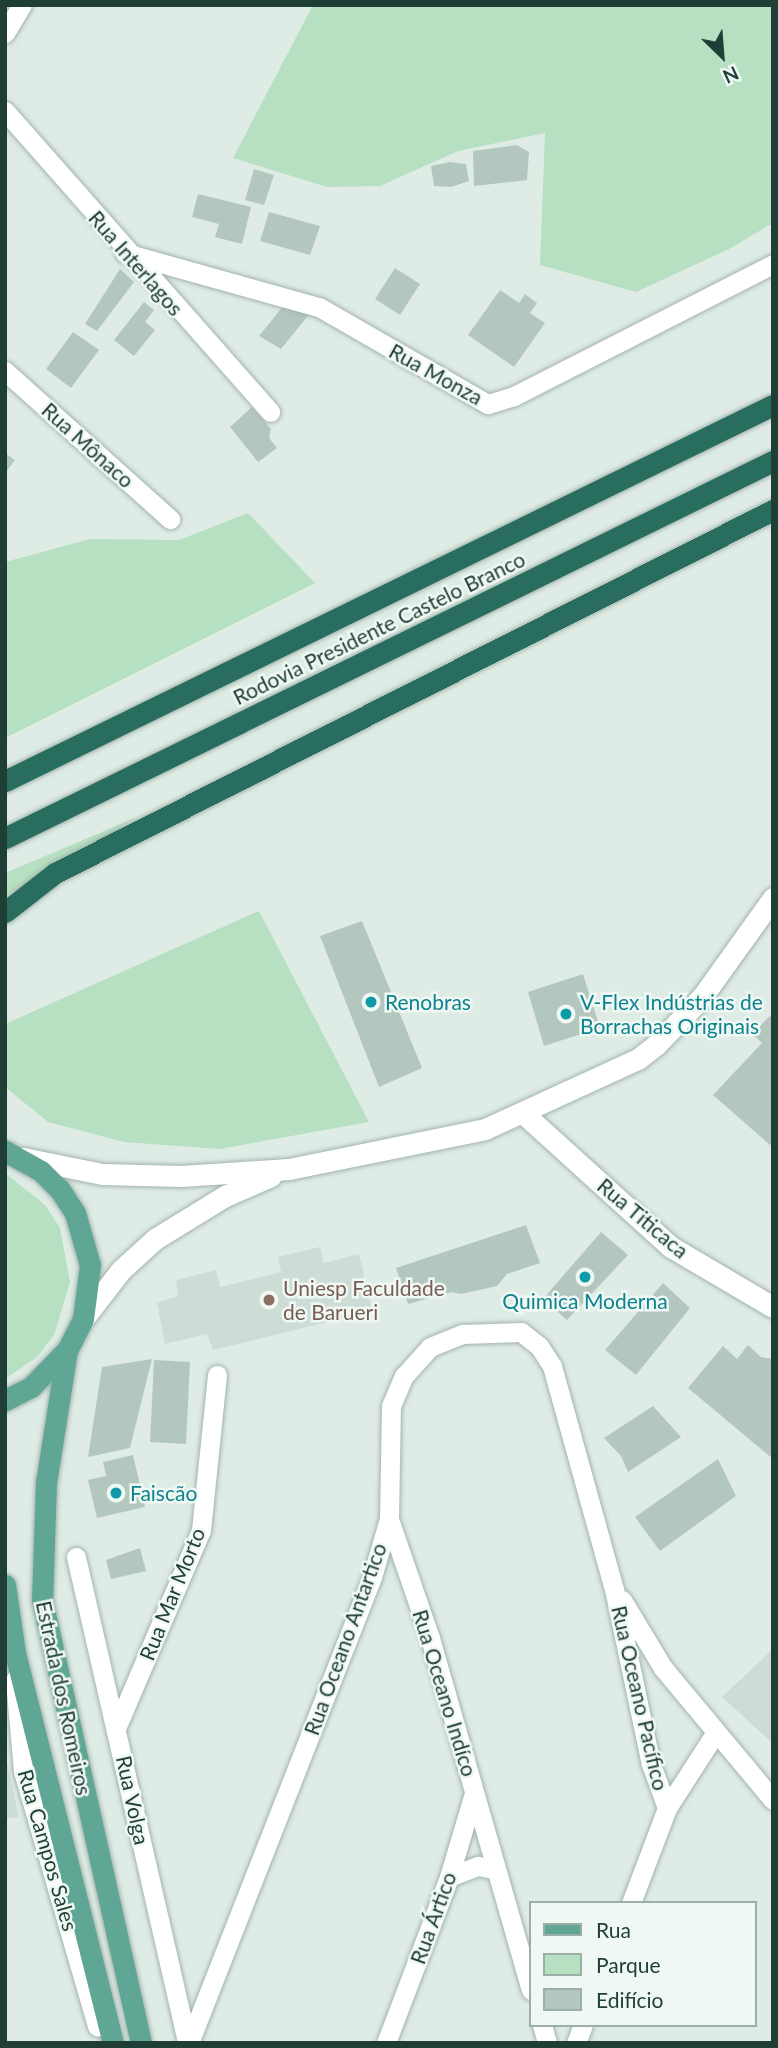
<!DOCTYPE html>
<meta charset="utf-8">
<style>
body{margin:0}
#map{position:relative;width:778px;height:2048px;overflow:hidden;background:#dfece6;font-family:Lato,sans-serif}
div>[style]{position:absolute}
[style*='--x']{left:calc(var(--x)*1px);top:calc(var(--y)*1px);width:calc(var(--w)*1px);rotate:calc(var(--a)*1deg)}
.built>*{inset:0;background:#cddcd5}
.green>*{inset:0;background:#b6e0c1}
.building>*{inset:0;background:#b4c7bf}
.roads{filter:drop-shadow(0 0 2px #a2b4ad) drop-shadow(0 0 2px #a2b4ad)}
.minor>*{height:19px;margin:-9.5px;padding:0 9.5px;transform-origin:9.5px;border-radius:9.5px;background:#fff}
.tertiary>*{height:21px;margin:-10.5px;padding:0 10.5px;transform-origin:10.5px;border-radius:10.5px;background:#fff}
.primary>*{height:21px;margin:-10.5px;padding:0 10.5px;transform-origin:10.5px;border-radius:10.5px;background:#5fa694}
.motorway>*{height:21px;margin:-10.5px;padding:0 10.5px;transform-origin:10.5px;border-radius:10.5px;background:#286d5e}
.dots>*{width:19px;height:19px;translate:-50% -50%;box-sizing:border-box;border:4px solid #f0f8f4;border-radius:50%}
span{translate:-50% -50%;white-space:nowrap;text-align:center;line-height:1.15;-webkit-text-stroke:5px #f0f8f4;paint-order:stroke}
.street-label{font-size:21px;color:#1f3e35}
.culture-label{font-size:21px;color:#0d838f}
.left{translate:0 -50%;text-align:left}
.education-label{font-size:21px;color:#785e54}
.frame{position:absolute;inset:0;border:7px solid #1f3e35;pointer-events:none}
.legend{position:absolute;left:529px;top:1901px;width:228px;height:126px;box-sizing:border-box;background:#f0f8f4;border:2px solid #9caea8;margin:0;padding:9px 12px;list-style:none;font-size:21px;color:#1f3e35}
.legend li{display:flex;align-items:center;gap:14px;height:35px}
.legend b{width:35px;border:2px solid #9caea8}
.north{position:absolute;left:687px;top:21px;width:70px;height:70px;-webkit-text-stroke:5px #f0f8f4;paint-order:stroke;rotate:155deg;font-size:19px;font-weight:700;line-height:28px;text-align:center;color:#1f3e35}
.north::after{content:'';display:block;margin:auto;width:24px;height:32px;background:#1f3e35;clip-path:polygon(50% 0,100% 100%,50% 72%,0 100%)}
</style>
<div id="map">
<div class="built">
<div style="clip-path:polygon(320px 1247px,324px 1263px,359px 1254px,372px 1311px,213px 1350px,207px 1334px,165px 1344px,157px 1303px,178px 1296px,176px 1280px,216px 1270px,220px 1287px,281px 1272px,278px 1257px)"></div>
<div style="clip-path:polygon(773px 1649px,773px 1739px,770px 1741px,722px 1697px)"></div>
<div style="clip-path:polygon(5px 1753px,19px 1817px,5px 1819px)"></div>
</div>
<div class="green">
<div style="clip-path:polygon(313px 5px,773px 5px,773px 223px,729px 249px,636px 292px,540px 265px,545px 133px,458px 151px,380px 186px,327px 187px,233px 158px)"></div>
<div style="clip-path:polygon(248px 513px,315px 583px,5px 738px,5px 562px,90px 539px,179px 540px)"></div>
<div style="clip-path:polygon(135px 818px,75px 857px,5px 896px,5px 873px)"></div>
<div style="clip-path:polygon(259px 911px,369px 1122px,220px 1149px,124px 1142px,48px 1122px,5px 1087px,5px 1024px)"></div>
<div style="clip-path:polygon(5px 1173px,45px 1205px,60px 1228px,70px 1282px,54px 1335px,37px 1357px,5px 1379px)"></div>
</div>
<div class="building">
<div style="clip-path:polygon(517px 145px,529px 152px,527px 180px,474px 186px,473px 151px)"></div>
<div style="clip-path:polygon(450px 162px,466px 164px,469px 181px,451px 187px,434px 186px,431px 166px)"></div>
<div style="clip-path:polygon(254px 169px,274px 175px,264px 205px,245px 200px)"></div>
<div style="clip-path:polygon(198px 194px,251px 207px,242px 244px,215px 237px,219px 224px,192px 217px)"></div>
<div style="clip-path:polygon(269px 212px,320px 226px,310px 255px,260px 241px)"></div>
<div style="clip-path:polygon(395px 268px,420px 284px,400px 315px,375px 299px)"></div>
<div style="clip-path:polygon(120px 269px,134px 282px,97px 331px,85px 324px)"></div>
<div style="clip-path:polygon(500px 290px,519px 303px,525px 294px,537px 303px,530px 313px,545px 323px,514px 367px,468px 335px)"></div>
<div style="clip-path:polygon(144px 302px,154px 310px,145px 322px,155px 330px,134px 356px,114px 340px)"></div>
<div style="clip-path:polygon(284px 305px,311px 312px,281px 349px,259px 336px)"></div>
<div style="clip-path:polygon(73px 332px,99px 350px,71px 388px,46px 369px)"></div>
<div style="clip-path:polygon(252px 407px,271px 429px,269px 438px,277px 448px,258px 462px,230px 427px)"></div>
<div style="clip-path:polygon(5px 453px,15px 460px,5px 473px)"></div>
<div style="clip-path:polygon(362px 921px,422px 1068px,379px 1087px,320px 936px)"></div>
<div style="clip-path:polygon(583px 974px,600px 1028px,544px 1046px,528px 992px)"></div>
<div style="clip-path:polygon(773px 1013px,773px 1142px,770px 1145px,713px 1095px,762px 1043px,752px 1034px)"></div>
<div style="clip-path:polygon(526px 1225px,540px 1263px,507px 1274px,497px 1286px,461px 1294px,451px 1292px,408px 1304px,396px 1268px)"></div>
<div style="clip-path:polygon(601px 1232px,628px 1255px,567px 1320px,543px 1299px)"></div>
<div style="clip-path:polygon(663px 1283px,690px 1308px,636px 1375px,605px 1350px)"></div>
<div style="clip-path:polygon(748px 1345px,761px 1357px,773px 1359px,773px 1459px,688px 1388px,723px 1346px,737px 1359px)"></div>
<div style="clip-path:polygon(152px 1359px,130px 1448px,88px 1457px,102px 1367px)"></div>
<div style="clip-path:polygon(154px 1360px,190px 1362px,186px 1444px,150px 1442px)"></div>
<div style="clip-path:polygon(653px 1406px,681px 1437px,628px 1472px,621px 1456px,604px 1438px)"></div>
<div style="clip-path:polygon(133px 1455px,145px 1507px,97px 1518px,88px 1480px,106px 1476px,103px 1462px)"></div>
<div style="clip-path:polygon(718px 1459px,736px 1496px,660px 1551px,635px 1517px)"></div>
<div style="clip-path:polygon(140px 1548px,146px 1571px,111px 1579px,106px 1560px)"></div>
</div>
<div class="roads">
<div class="minor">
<div style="--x:5;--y:33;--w:33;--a:-59"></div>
<div style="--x:5;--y:111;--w:401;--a:48.6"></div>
<div style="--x:125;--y:253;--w:201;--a:15.6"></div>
<div style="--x:319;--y:307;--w:195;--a:29.9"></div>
<div style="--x:488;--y:404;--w:27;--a:-17"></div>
<div style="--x:514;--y:396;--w:291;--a:-27"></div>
<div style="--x:5;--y:371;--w:222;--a:41.9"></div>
<div style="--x:389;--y:1519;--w:126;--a:71"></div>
<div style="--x:430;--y:1638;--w:366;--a:74"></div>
<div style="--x:76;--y:1557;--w:499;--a:77.1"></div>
<div style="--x:622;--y:1600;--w:79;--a:58.9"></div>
<div style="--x:663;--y:1668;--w:172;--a:50.2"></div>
<div style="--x:117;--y:1726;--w:213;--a:-66.8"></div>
<div style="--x:201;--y:1530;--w:156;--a:-84.1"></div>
<div style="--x:449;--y:1877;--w:31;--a:-21"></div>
<div style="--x:478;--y:1866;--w:16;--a:11"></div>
<div style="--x:631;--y:1903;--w:102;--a:-69.2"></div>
<div style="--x:667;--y:1808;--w:90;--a:-57.2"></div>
<div style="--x:542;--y:2025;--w:19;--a:74"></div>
<div style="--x:189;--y:2043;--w:501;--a:-68.56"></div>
<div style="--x:372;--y:1577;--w:60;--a:-73.7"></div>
<div style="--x:389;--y:1519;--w:113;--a:-89"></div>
<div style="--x:391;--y:1406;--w:33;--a:-67"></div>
<div style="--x:404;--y:1376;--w:39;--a:-48"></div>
<div style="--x:430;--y:1347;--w:35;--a:-22"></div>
<div style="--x:463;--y:1334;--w:58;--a:-2"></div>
<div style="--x:521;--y:1332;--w:23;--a:38"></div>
<div style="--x:539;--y:1346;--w:24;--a:57"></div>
<div style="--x:552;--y:1366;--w:231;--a:74.5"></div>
<div style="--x:614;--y:1589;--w:179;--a:78.1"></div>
<div style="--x:651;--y:1764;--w:47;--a:70"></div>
<div style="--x:386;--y:2043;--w:178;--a:-69.2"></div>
<div style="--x:449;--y:1877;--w:88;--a:-73.4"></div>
<div style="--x:576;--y:2043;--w:19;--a:-69"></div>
</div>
<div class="tertiary">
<div style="--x:523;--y:1113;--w:200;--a:42.2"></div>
<div style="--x:671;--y:1247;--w:118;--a:30.5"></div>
<div style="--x:23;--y:1158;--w:81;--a:11.4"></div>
<div style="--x:102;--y:1174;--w:79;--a:1.5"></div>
<div style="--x:181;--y:1176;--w:108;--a:-3.7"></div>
<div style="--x:289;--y:1169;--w:200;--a:-11.5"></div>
<div style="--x:485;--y:1129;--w:168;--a:-24.6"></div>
<div style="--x:638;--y:1059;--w:23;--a:-38"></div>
<div style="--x:656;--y:1045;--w:66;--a:-46.2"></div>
<div style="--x:702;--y:997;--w:122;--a:-54.4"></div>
<div style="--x:83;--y:1319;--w:62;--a:-52.2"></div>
<div style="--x:121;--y:1270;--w:46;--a:-42.4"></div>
<div style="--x:155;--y:1239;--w:82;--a:-31.6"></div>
<div style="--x:225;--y:1196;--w:50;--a:-23.5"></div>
<div style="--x:16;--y:1680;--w:91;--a:85"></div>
<div style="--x:24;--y:1771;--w:265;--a:73.8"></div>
</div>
<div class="primary">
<div style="--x:5;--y:1151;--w:41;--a:29.1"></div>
<div style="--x:41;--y:1171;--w:27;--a:45"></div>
<div style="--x:60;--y:1190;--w:27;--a:57"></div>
<div style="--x:75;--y:1213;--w:54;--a:73.9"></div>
<div style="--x:90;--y:1265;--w:54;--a:97.4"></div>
<div style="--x:83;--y:1319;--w:35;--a:117"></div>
<div style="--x:67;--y:1350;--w:52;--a:134.2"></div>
<div style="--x:31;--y:1387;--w:29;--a:153"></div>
<div style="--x:67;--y:1350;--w:134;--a:99"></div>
<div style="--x:46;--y:1482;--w:118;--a:91.9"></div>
<div style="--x:42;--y:1600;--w:454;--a:77.4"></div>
<div style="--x:5;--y:1585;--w:69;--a:81.6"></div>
<div style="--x:15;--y:1653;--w:402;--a:75.9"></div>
</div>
<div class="motorway">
<div style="--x:5;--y:781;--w:855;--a:-26.09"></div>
<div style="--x:5;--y:838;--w:856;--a:-26.15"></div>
<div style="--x:5;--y:912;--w:63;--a:-38"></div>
<div style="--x:55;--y:873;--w:805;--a:-26.82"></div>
</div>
</div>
<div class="dots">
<div style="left:371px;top:1002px;background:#0f9aa8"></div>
<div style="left:566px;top:1014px;background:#0f9aa8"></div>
<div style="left:585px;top:1277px;background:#0f9aa8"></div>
<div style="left:269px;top:1300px;background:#8d6e63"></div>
<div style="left:116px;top:1493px;background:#0f9aa8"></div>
</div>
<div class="street-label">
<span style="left:136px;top:263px;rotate:49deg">Rua Interlagos</span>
<span style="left:436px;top:374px;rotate:29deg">Rua Monza</span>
<span style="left:88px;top:445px;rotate:42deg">Rua Mônaco</span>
<span style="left:379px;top:628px;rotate:-26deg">Rodovia Presidente Castelo Branco</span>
<span style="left:643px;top:1218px;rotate:40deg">Rua Titicaca</span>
<span style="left:172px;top:1594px;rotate:-68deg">Rua Mar Morto</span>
<span style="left:345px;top:1639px;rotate:-70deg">Rua Oceano Antartico</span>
<span style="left:445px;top:1693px;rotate:73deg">Rua Oceano Indíco</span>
<span style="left:64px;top:1698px;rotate:78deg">Estrada dos Romeiros</span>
<span style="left:640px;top:1698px;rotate:77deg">Rua Oceano Pacífico</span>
<span style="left:133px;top:1800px;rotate:78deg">Rua Volga</span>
<span style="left:48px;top:1850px;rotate:74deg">Rua Campos Sales</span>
<span style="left:433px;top:1918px;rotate:-70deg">Rua Ártico</span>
</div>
<div class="culture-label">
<span class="left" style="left:385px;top:1002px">Renobras</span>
<span class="left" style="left:580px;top:1014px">V-Flex Indústrias de<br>Borrachas Originais</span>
<span style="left:585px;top:1301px">Quimica Moderna</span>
<span class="left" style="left:130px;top:1493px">Faiscão</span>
</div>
<div class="education-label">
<span class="left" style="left:283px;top:1300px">Uniesp Faculdade<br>de Barueri</span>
</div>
<div class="frame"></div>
<ul class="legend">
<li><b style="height:9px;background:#5fa694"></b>Rua</li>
<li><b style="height:19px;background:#b6e0c1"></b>Parque</li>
<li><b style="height:19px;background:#b4c7bf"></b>Edifício</li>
</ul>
<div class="north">N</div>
</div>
